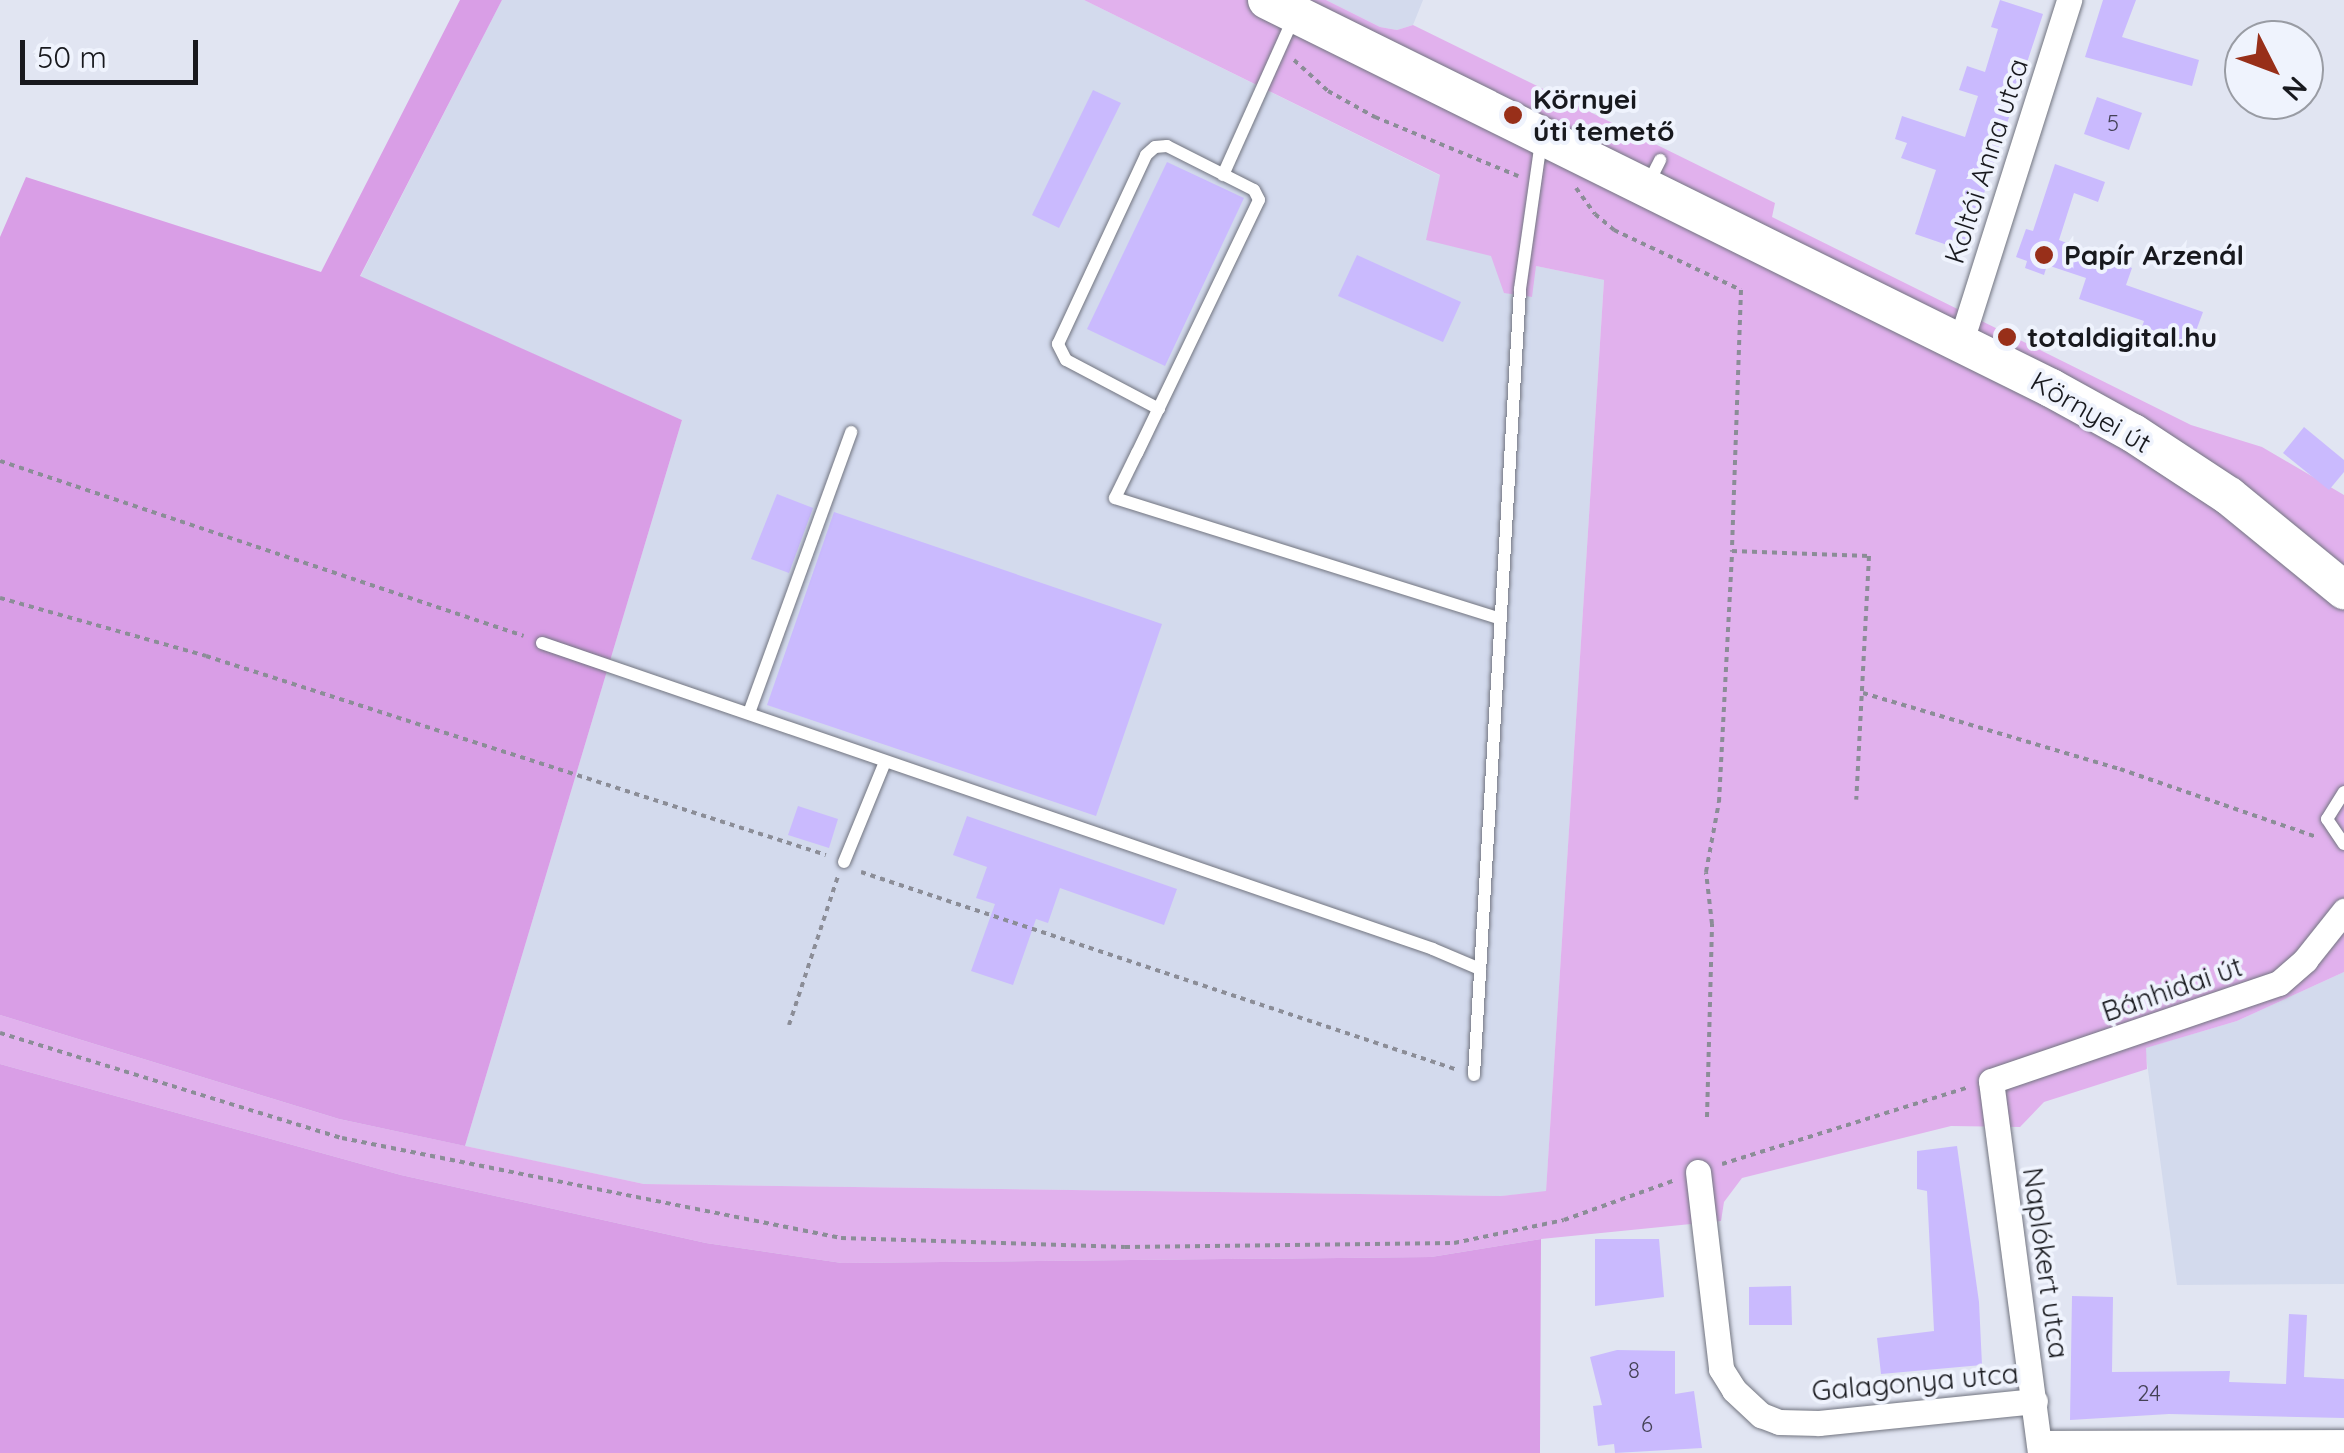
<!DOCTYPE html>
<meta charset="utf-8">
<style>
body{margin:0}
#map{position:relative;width:2344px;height:1453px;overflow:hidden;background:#e1e5f2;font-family:Quicksand,sans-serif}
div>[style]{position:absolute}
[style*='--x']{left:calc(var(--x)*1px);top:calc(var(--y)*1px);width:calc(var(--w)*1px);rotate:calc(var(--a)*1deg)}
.built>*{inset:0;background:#d3daed}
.green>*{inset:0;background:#e1b1ed}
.forest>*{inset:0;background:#d99ee6}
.building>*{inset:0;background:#cabafe}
.path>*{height:4px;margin-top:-2px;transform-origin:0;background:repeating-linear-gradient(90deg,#8b8d97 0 5px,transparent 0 10px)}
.roads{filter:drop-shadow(0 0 2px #727580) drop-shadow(0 0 2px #727580)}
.lane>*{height:12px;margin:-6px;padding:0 6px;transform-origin:6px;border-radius:6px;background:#fff}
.street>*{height:25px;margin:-12.5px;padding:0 12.5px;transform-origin:12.5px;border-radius:12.5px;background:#fff}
.secondary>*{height:38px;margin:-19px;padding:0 19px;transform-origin:19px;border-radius:19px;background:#fff}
.dots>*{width:28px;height:28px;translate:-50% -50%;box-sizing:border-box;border:5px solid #eff3fd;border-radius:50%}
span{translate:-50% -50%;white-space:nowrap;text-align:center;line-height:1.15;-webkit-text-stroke:8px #eff3fd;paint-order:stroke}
.number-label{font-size:22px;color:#444156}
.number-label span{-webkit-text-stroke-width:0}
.poi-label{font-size:28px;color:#18191e;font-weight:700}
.left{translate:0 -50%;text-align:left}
.street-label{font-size:28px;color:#18191e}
.north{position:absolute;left:2224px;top:20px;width:100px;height:100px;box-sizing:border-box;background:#eff3fd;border:2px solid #999ca4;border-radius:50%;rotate:132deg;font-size:28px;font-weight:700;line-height:40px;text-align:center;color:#18191e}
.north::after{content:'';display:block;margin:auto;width:35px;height:45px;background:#982f19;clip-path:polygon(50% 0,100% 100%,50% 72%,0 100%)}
.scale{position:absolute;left:20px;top:40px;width:178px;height:45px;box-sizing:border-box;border:5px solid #18191e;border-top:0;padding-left:12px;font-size:30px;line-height:35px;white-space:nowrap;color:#18191e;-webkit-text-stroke:8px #eff3fd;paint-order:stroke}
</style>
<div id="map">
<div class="built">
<div style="clip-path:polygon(502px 0,1084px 0,1441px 176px,1536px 266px,1604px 280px,1546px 1192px,1501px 1196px,644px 1184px,465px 1146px,682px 420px,360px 277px)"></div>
<div style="clip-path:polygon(1326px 0,1423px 0,1413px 25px,1397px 30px,1380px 27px)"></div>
<div style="clip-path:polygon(2344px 972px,2344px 1284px,2177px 1285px,2145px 1048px,2237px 1021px)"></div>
</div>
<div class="green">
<div style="clip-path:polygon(1084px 0,1326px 0,1380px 27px,1397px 30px,1413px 25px,1775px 203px,1772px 217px,2191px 425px,2262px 447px,2344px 495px,2344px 972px,2237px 1021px,2146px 1048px,2147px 1069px,2044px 1102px,2020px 1127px,1951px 1126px,1742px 1178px,1724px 1202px,1721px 1221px,1541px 1239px,1431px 1257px,842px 1263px,706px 1243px,401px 1175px,0 1064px,0 1015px,339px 1119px,644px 1184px,1501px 1196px,1546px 1191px,1604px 280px,1536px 266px,1532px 297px,1504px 293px,1491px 256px,1426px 240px,1440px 175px)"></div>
</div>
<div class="forest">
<div style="clip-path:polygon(460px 0,502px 0,360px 276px,682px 420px,465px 1146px,339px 1119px,0 1015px,0 237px,26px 177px,321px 272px)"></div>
<div style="clip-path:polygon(0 1064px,401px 1175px,706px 1243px,842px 1263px,1431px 1257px,1541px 1239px,1540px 1453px,0 1453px)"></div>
</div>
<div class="building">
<div style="clip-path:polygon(2000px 0,2043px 14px,1965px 251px,1915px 234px,1936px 170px,1901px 158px,1907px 143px,1895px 139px,1902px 116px,1965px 137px,1978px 96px,1959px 90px,1967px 66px,1985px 72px,1998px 29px,1991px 27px)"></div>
<div style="clip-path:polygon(2103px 0,2136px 0,2122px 37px,2199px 60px,2192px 86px,2085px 57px)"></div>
<div style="clip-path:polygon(1093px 90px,1121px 103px,1059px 228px,1032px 215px)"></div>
<div style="clip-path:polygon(2097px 97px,2142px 113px,2129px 150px,2084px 134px)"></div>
<div style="clip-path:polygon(1167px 162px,1244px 198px,1165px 366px,1087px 329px)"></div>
<div style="clip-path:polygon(2055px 164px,2105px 182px,2098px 202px,2074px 193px,2059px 240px,2132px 268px,2126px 285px,2203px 312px,2189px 350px,2140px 333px,2144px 321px,2079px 299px,2086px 278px,2047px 265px,2044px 275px,2025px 268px,2027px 261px,2016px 257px,2026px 229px,2033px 231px)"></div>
<div style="clip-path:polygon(1357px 255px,1461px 302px,1443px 342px,1338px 296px)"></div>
<div style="clip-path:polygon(2304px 427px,2344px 460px,2344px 472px,2329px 490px,2283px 453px)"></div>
<div style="clip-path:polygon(777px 494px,813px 508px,789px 573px,751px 559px)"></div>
<div style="clip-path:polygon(834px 512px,1162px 624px,1096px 816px,767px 705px)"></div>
<div style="clip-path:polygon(798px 806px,838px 819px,829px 848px,788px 835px)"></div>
<div style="clip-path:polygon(967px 816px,1177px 889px,1164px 925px,1060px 888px,1048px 923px,1036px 919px,1013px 985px,971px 971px,995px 904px,976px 898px,987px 867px,953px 855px)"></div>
<div style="clip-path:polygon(1957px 1146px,1979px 1302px,1982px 1365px,1881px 1374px,1877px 1338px,1934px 1331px,1927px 1191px,1917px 1189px,1917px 1151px)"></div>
<div style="clip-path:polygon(1595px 1239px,1659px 1239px,1664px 1297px,1595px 1306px)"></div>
<div style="clip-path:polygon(1791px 1286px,1792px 1325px,1749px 1325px,1749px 1287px)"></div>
<div style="clip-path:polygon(2072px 1296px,2113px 1297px,2112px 1372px,2230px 1371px,2229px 1382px,2286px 1384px,2289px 1314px,2307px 1315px,2304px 1377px,2344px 1379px,2344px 1418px,2169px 1414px,2070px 1420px)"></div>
<div style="clip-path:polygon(1617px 1350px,1675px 1351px,1675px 1394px,1694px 1391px,1702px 1448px,1615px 1453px,1614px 1444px,1598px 1446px,1593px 1406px,1602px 1405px,1590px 1357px)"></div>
</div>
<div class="path">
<div style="--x:1294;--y:60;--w:46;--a:42.4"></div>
<div style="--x:1328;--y:91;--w:54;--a:29"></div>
<div style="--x:1375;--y:117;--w:155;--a:22.4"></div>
<div style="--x:1576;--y:188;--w:32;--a:54"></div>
<div style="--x:1595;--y:214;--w:25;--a:40"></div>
<div style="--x:1614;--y:230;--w:140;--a:25.3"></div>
<div style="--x:1741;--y:290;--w:261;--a:92"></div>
<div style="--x:1732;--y:551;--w:137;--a:2.1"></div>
<div style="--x:1869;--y:556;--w:244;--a:93"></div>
<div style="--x:0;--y:461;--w:552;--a:18.47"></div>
<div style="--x:0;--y:598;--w:214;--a:15.7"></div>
<div style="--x:206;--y:656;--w:651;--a:17.79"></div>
<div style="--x:1863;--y:693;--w:268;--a:16.5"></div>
<div style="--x:2120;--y:769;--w:207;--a:19.1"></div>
<div style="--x:861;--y:872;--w:626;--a:18.35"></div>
<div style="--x:789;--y:1025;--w:157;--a:-71.8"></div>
<div style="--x:0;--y:1033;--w:358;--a:17.1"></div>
<div style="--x:342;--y:1138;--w:509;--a:11.33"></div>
<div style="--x:841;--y:1238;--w:284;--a:1.8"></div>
<div style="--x:1125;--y:1247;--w:329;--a:-0.7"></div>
<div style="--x:1454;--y:1243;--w:112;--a:-11.8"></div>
<div style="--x:1564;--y:1220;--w:118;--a:-19.8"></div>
<div style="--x:1707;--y:1117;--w:193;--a:-88.5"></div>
<div style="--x:1712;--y:924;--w:52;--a:-96.6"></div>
<div style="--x:1706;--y:872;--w:71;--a:-79.5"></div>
<div style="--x:1719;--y:802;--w:251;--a:-87"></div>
<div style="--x:1722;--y:1164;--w:256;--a:-17.3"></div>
</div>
<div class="roads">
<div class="lane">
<div style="--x:1223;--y:175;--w:173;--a:-65.8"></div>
<div style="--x:1648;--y:184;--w:27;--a:-63"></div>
<div style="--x:1159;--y:409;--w:105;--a:-152.2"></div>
<div style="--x:1066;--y:360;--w:18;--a:-117"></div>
<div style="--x:1058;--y:344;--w:208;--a:-65"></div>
<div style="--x:1146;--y:155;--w:12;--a:-42"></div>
<div style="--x:1155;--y:147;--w:12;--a:-5"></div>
<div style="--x:1167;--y:146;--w:97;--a:26.8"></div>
<div style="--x:1254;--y:190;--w:11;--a:63"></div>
<div style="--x:1259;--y:200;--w:281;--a:115.7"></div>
<div style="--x:1137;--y:453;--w:50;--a:116.1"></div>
<div style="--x:1115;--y:498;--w:404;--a:17.4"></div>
<div style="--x:542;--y:643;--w:942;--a:18.95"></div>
<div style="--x:1433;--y:949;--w:51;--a:23.1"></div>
<div style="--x:749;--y:713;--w:299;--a:-70"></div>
<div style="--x:2344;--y:792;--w:32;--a:122"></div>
<div style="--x:2327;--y:819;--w:30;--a:56"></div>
<div style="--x:844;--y:862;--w:108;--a:-67.7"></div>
<div style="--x:1474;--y:1075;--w:787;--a:-86.65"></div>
<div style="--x:1520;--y:289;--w:149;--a:-81.9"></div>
</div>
<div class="street">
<div style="--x:1961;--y:341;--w:358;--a:-72.4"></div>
<div style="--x:1698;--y:1172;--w:198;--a:83.3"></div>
<div style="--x:1721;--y:1369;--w:25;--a:58"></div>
<div style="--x:1734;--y:1390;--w:37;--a:43"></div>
<div style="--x:1761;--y:1415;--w:19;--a:21"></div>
<div style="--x:1779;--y:1422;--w:40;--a:1.4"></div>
<div style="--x:1819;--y:1423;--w:217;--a:-5.8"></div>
<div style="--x:2039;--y:1443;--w:305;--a:-0.2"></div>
<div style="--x:2040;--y:1453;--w:375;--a:-97.5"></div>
<div style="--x:1991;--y:1081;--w:304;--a:-18.8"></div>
<div style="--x:2279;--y:983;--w:35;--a:-41"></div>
<div style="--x:2305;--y:960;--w:63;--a:-51.5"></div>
</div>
<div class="secondary">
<div style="--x:1267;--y:0;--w:875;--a:26.33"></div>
<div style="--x:2051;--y:388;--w:94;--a:28.8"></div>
<div style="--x:2133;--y:433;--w:115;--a:33.3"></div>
<div style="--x:2229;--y:496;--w:149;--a:39.3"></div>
</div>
</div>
<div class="dots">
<div style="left:1513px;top:115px;background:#982f19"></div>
<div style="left:2044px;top:255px;background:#982f19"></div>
<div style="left:2007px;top:337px;background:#982f19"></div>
</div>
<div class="number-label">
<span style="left:2113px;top:124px">5</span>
<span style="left:1634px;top:1371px">8</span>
<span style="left:2149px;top:1394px">24</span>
<span style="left:1647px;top:1425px">6</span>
</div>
<div class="poi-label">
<span class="left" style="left:1533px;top:115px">Környei<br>úti temető</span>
<span class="left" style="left:2064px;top:255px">Papír Arzenál</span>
<span class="left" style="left:2027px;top:337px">totaldigital.hu</span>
</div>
<div class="street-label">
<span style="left:1986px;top:161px;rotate:-72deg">Koltói Anna utca</span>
<span style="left:2091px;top:412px;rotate:30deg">Környei út</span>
<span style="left:2172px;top:989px;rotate:-19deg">Bánhidai út</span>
<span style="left:2046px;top:1263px;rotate:82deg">Naplókert utca</span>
<span style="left:1915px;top:1382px;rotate:-5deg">Galagonya utca</span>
</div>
<div class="north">N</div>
<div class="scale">50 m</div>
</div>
